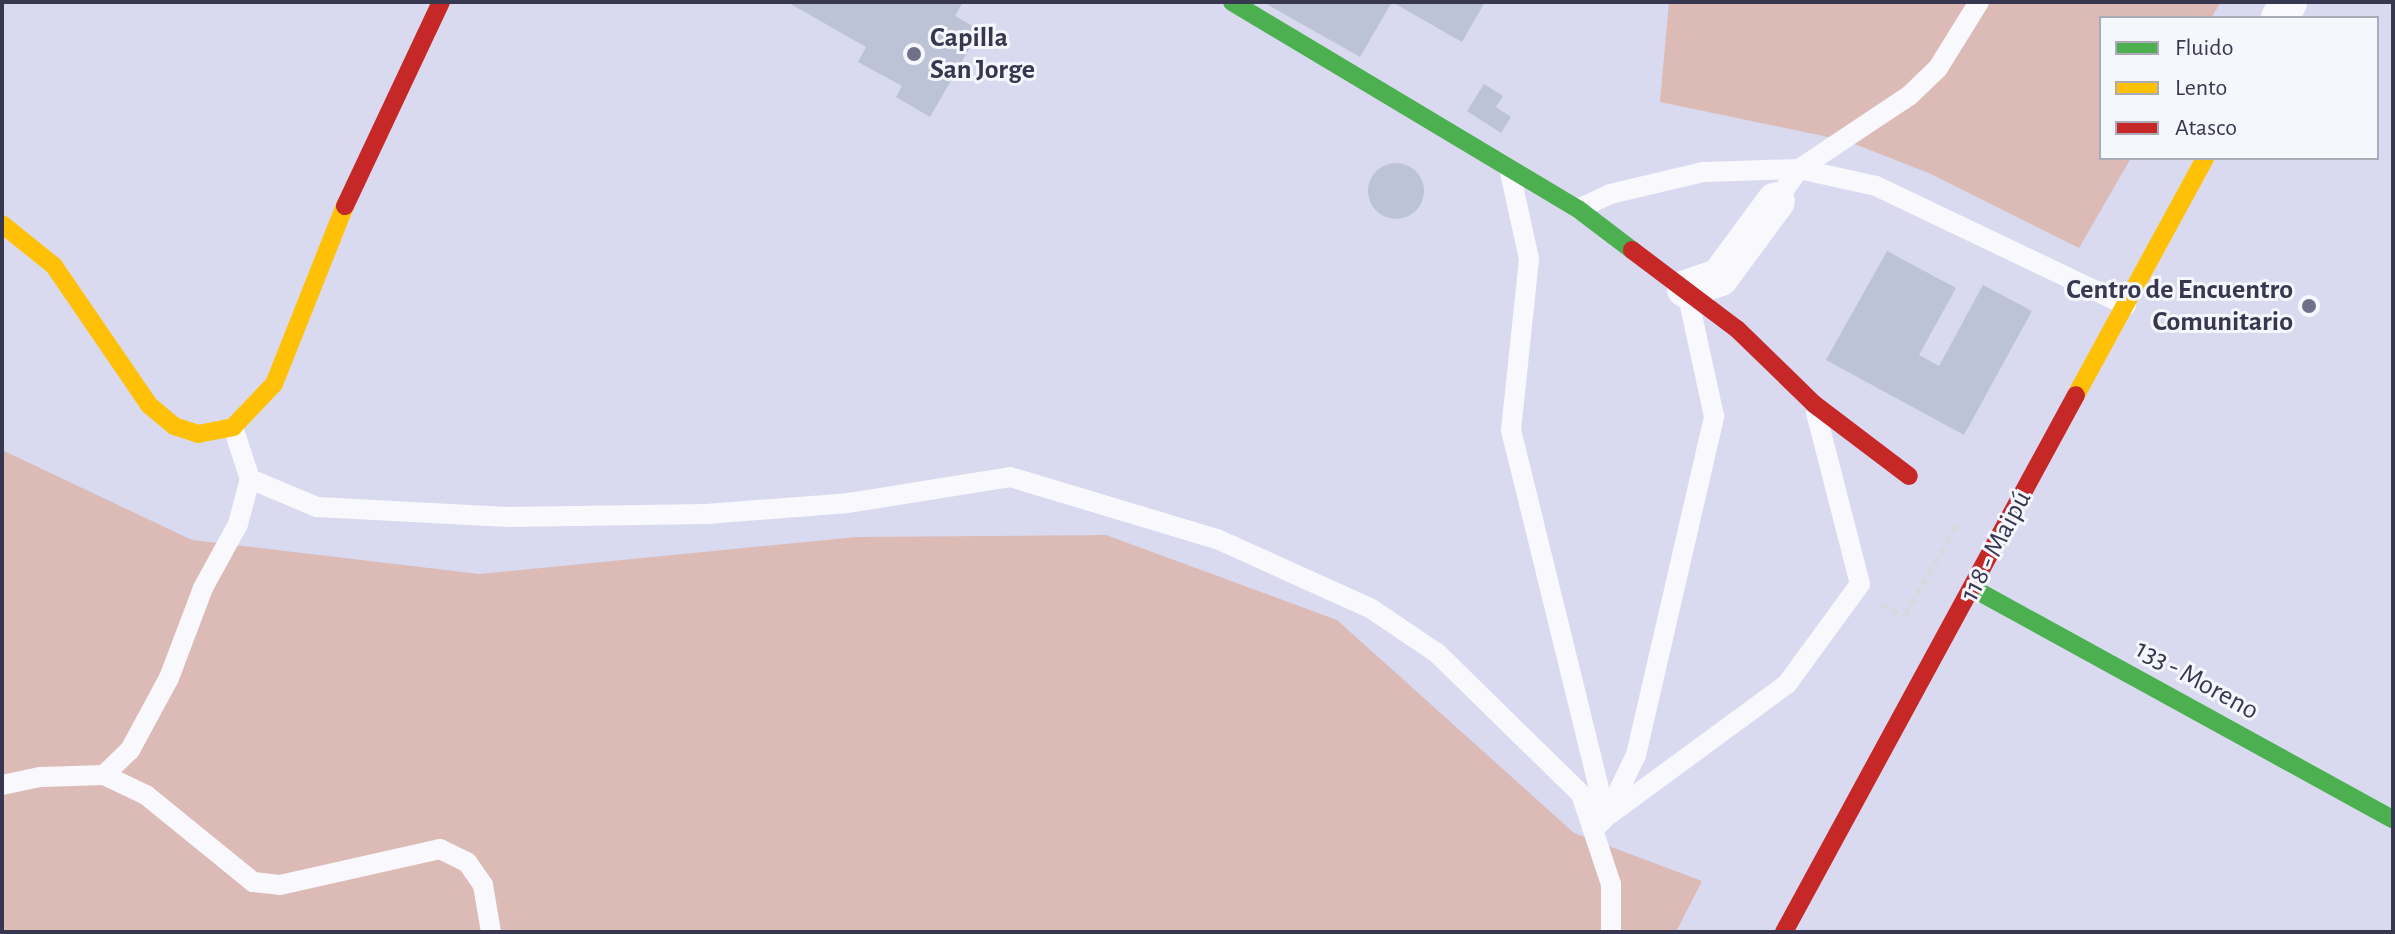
<!DOCTYPE html>
<meta charset="utf-8">
<style>
body{margin:0}
#map{position:relative;width:2395px;height:934px;overflow:hidden;background:#d9daef;font-family:"Alegreya Sans",sans-serif}
div>[style]{position:absolute}
[style*='--x']{left:calc(var(--x)*1px);top:calc(var(--y)*1px);width:calc(var(--w)*1px);rotate:calc(var(--a)*1deg)}
.green>*{inset:0;background:#dcbbb7}
.building>*{inset:0;background:#bdc3d7}
.round{border-radius:50%}
.path>*{height:5px;margin-top:-2.5px;transform-origin:0;background:repeating-linear-gradient(90deg,#d8d8df 0 8px,transparent 0 12px)}
.lane>*{height:20px;margin:-10px;padding:0 10px;transform-origin:10px;border-radius:10px;background:#f9f9fd}
.street>*{height:38px;margin:-19px;padding:0 19px;transform-origin:19px;border-radius:19px;background:#f9f9fd}
.fast>*{height:18px;margin:-9px;padding:0 9px;transform-origin:9px;border-radius:9px;background:#4caf50}
.slow>*{height:18px;margin:-9px;padding:0 9px;transform-origin:9px;border-radius:9px;background:#ffc107}
.jam>*{height:18px;margin:-9px;padding:0 9px;transform-origin:9px;border-radius:9px;background:#c62828}
.dots>*{width:22px;height:22px;translate:-50% -50%;box-sizing:border-box;border:4px solid #f6f6fd;border-radius:50%}
span{translate:-50% -50%;white-space:nowrap;text-align:center;line-height:1.15;-webkit-text-stroke:6px #f6f6fd;paint-order:stroke}
.poi-label{font-size:28px;color:#373750;font-weight:700}
.left{translate:0 -50%;text-align:left}
.right{translate:-100% -50%;text-align:right}
.street-label{font-size:28px;color:#373750}
.frame{position:absolute;inset:0;border:4px solid #373750;pointer-events:none}
.legend{position:absolute;left:2099px;top:16px;width:280px;height:144px;box-sizing:border-box;background:#f6f6fd;border:2px solid #aaaab8;margin:0;padding:10px 14px;list-style:none;font-size:24px;color:#373750}
.legend li{display:flex;align-items:center;gap:16px;height:40px}
.legend b{width:40px;border:2px solid #aaaab8}
</style>
<div id="map">
<div class="green">
<div style="clip-path:polygon(1669px 2px,2221px 2px,2211px 18px,2101px 18px,2101px 158px,2131px 158px,2079px 248px,1931px 174px,1847px 141px,1660px 102px)"></div>
<div style="clip-path:polygon(2px 450px,192px 540px,479px 574px,857px 537px,1106px 535px,1337px 620px,1574px 833px,1702px 881px,1676px 932px,2px 932px)"></div>
</div>
<div class="building">
<div style="clip-path:polygon(787px 2px,963px 2px,955px 16px,980px 30px,930px 117px,896px 97px,902px 86px,858px 62px,866px 47px)"></div>
<div style="clip-path:polygon(1263px 2px,1485px 2px,1462px 42px,1392px 2px,1360px 57px)"></div>
<div style="clip-path:polygon(1484px 84px,1503px 96px,1496px 107px,1511px 117px,1501px 133px,1467px 111px)"></div>
<div class="round" style="left:1368px;top:163px;width:56px;height:56px"></div>
<div style="clip-path:polygon(1887px 251px,1956px 288px,1919px 355px,1939px 366px,1983px 285px,2032px 311px,1964px 435px,1826px 360px)"></div>
</div>
<div class="path">
<div style="--x:1880;--y:604;--w:28;--a:26"></div>
<div style="--x:1905;--y:616;--w:107;--a:-60.8"></div>
</div>
<div class="lane">
<div style="--x:1510;--y:172;--w:89;--a:77.7"></div>
<div style="--x:1529;--y:259;--w:172;--a:96"></div>
<div style="--x:1511;--y:430;--w:398;--a:76.2"></div>
<div style="--x:1606;--y:817;--w:14;--a:135"></div>
<div style="--x:1776;--y:201;--w:39;--a:-54"></div>
<div style="--x:1799;--y:169;--w:132;--a:-33.6"></div>
<div style="--x:1909;--y:96;--w:40;--a:-44"></div>
<div style="--x:1938;--y:68;--w:78;--a:-58.2"></div>
<div style="--x:1578;--y:209;--w:35;--a:-25"></div>
<div style="--x:1610;--y:194;--w:97;--a:-13.2"></div>
<div style="--x:1704;--y:172;--w:95;--a:-1.8"></div>
<div style="--x:1799;--y:169;--w:79;--a:12.4"></div>
<div style="--x:1876;--y:186;--w:277;--a:25.5"></div>
<div style="--x:233;--y:427;--w:55;--a:71.9"></div>
<div style="--x:104;--y:775;--w:36;--a:-44"></div>
<div style="--x:130;--y:750;--w:82;--a:-61.6"></div>
<div style="--x:169;--y:678;--w:96;--a:-69.3"></div>
<div style="--x:203;--y:588;--w:73;--a:-61.3"></div>
<div style="--x:238;--y:524;--w:47;--a:-75.1"></div>
<div style="--x:250;--y:479;--w:73;--a:22.7"></div>
<div style="--x:317;--y:507;--w:191;--a:3"></div>
<div style="--x:508;--y:517;--w:198;--a:-0.9"></div>
<div style="--x:706;--y:514;--w:142;--a:-4.4"></div>
<div style="--x:848;--y:503;--w:164;--a:-9.1"></div>
<div style="--x:1010;--y:477;--w:216;--a:16.7"></div>
<div style="--x:1217;--y:539;--w:168;--a:24.3"></div>
<div style="--x:1370;--y:608;--w:81;--a:33.9"></div>
<div style="--x:1437;--y:653;--w:202;--a:44.4"></div>
<div style="--x:1581;--y:794;--w:95;--a:71.6"></div>
<div style="--x:1611;--y:884;--w:48;--a:90"></div>
<div style="--x:2;--y:785;--w:40;--a:-12"></div>
<div style="--x:41;--y:777;--w:63;--a:-1.8"></div>
<div style="--x:104;--y:775;--w:47;--a:25.5"></div>
<div style="--x:146;--y:795;--w:138;--a:39.1"></div>
<div style="--x:253;--y:882;--w:27;--a:6"></div>
<div style="--x:280;--y:885;--w:164;--a:-12.7"></div>
<div style="--x:440;--y:849;--w:30;--a:26"></div>
<div style="--x:467;--y:862;--w:28;--a:55"></div>
<div style="--x:483;--y:885;--w:48;--a:80.3"></div>
<div style="--x:1610;--y:814;--w:220;--a:-36.3"></div>
<div style="--x:1787;--y:684;--w:124;--a:-53.9"></div>
<div style="--x:1860;--y:584;--w:177;--a:-104.4"></div>
<div style="--x:1606;--y:817;--w:69;--a:-64.2"></div>
<div style="--x:1636;--y:755;--w:348;--a:-77"></div>
<div style="--x:1714;--y:416;--w:122;--a:-102.3"></div>
</div>
<div class="street">
<div style="--x:2280;--y:18;--w:18;--a:-63"></div>
<div style="--x:1686;--y:289;--w:36;--a:-19"></div>
<div style="--x:1720;--y:277;--w:94;--a:-53.6"></div>
</div>
<div class="fast">
<div style="--x:1232;--y:2;--w:403;--a:30.9"></div>
<div style="--x:1578;--y:209;--w:68;--a:37.2"></div>
<div style="--x:1974;--y:589;--w:478;--a:28.8"></div>
</div>
<div class="slow">
<div style="--x:2;--y:224;--w:67;--a:38.9"></div>
<div style="--x:54;--y:266;--w:168;--a:55.6"></div>
<div style="--x:149;--y:405;--w:33;--a:40"></div>
<div style="--x:174;--y:426;--w:25;--a:18"></div>
<div style="--x:198;--y:434;--w:36;--a:-11"></div>
<div style="--x:233;--y:427;--w:59;--a:-46.4"></div>
<div style="--x:274;--y:384;--w:192;--a:-68.3"></div>
<div style="--x:2076;--y:395;--w:270;--a:-61.4"></div>
</div>
<div class="jam">
<div style="--x:345;--y:206;--w:225;--a:-64.8"></div>
<div style="--x:1632;--y:250;--w:131;--a:37"></div>
<div style="--x:1737;--y:329;--w:107;--a:44.2"></div>
<div style="--x:1814;--y:404;--w:119;--a:37.2"></div>
<div style="--x:1784;--y:932;--w:611;--a:-61.46"></div>
</div>
<div class="dots">
<div style="left:914px;top:54px;background:#707088"></div>
<div style="left:2309px;top:306px;background:#707088"></div>
</div>
<div class="poi-label">
<span class="left" style="left:930px;top:54px">Capilla<br>San Jorge</span>
<span class="right" style="left:2293px;top:306px">Centro de Encuentro<br>Comunitario</span>
</div>
<div class="street-label">
<span style="left:1996px;top:546px;rotate:-62deg">118 - Maipú</span>
<span style="left:2197px;top:680px;rotate:29deg">133 - Moreno</span>
</div>
<div class="frame"></div>
<ul class="legend">
<li><b style="height:10px;background:#4caf50"></b>Fluido</li>
<li><b style="height:10px;background:#ffc107"></b>Lento</li>
<li><b style="height:10px;background:#c62828"></b>Atasco</li>
</ul>
</div>
